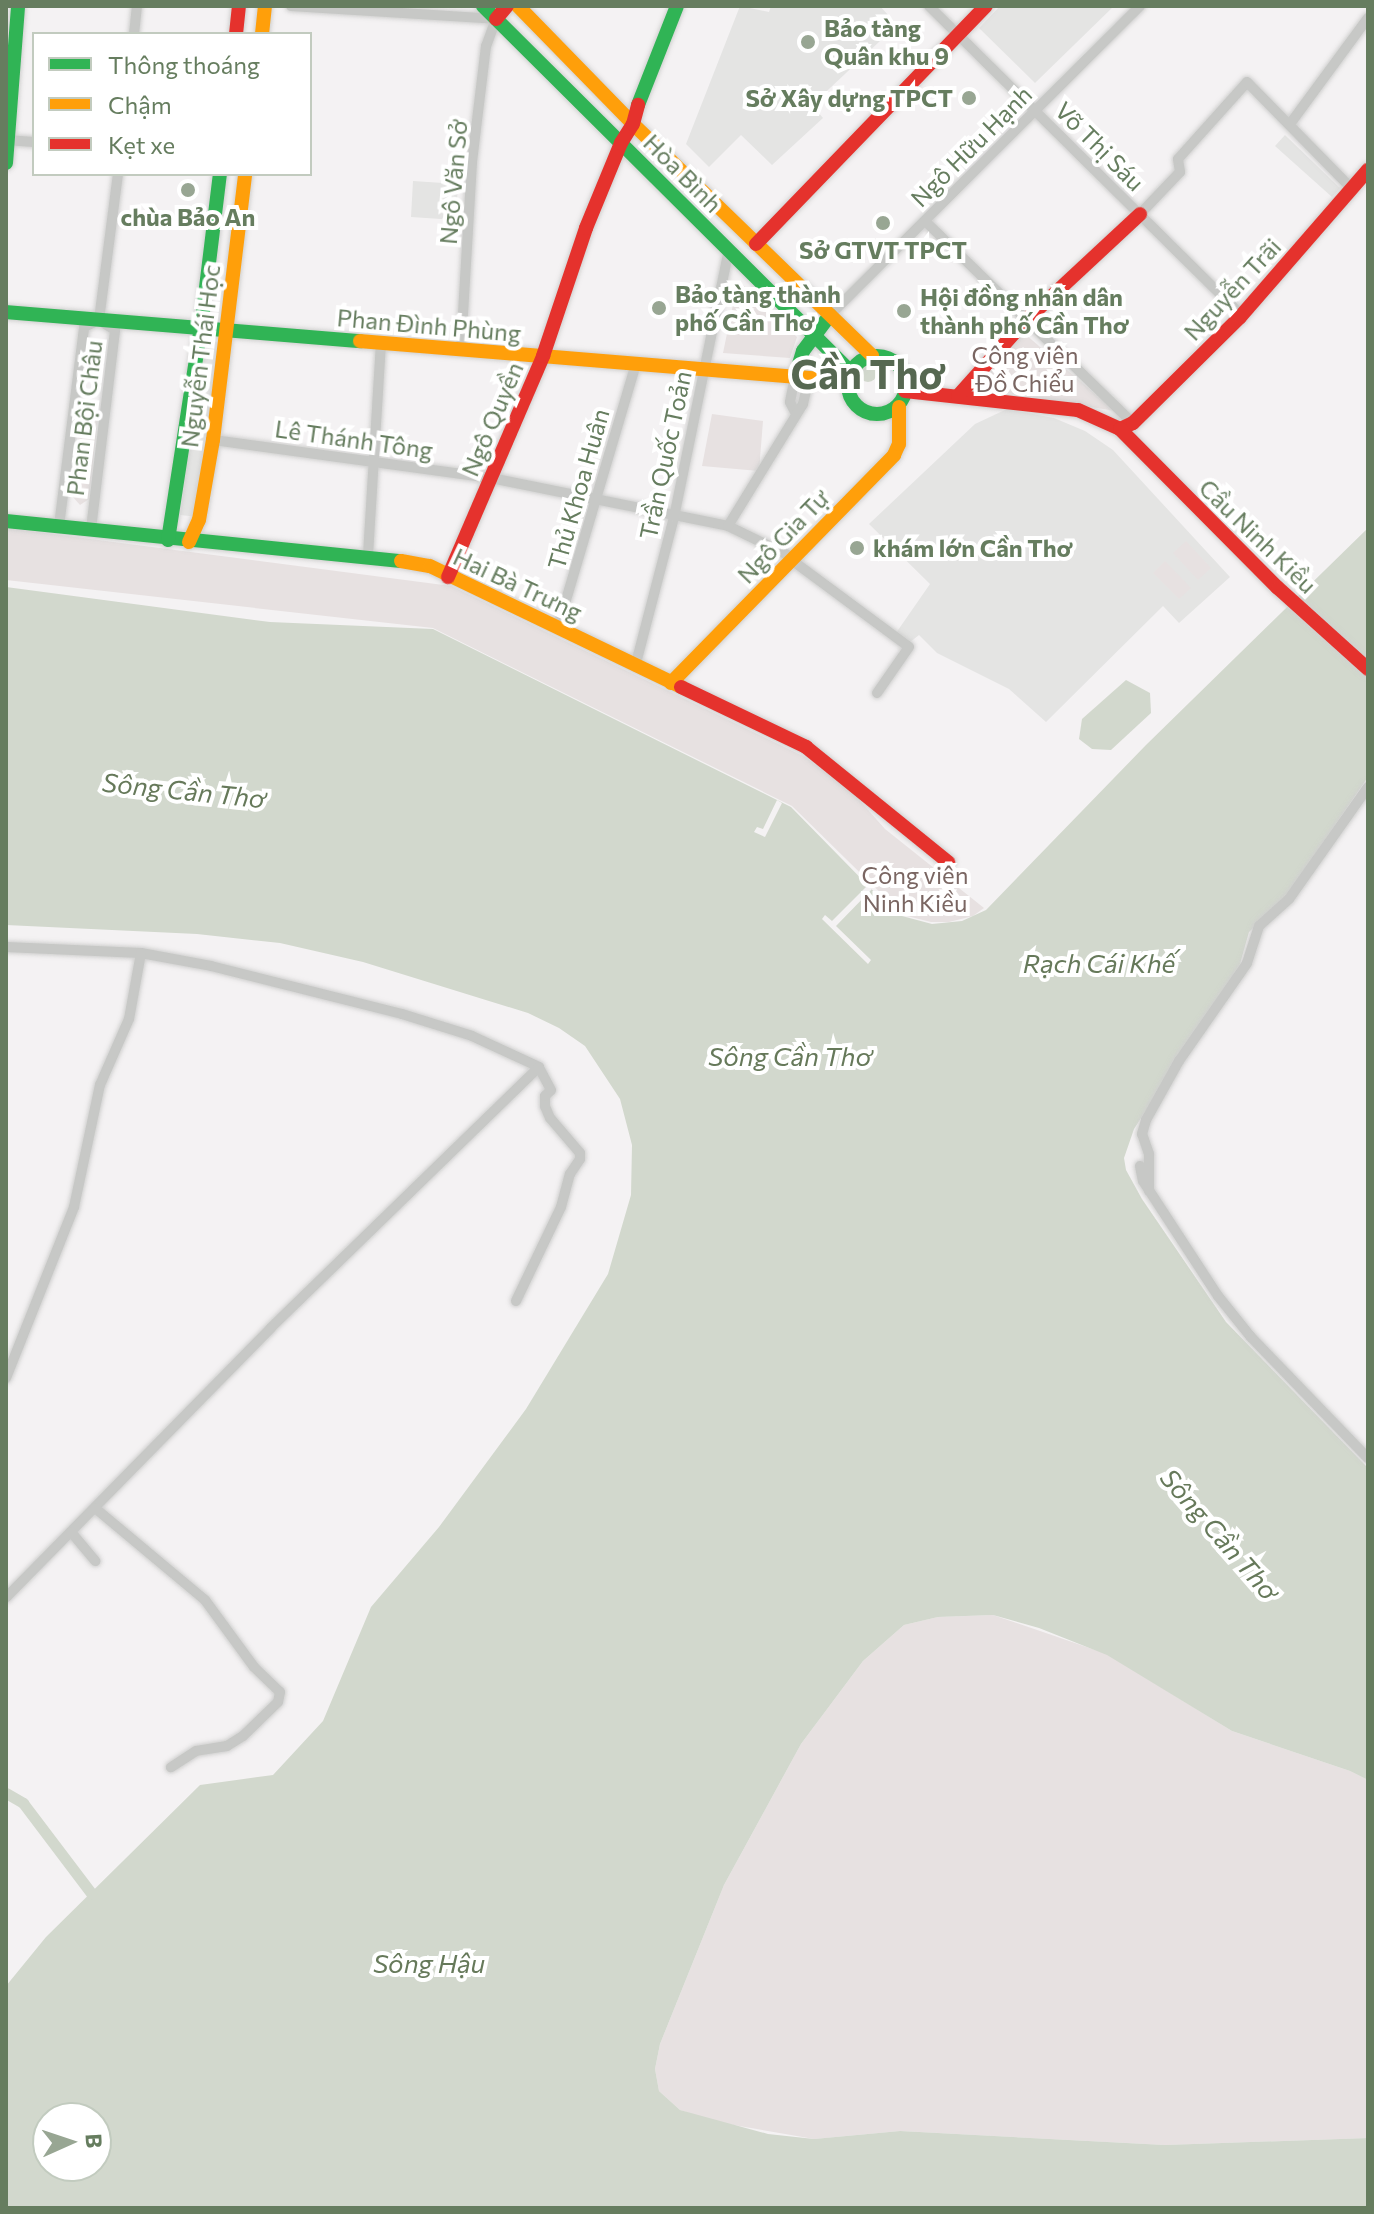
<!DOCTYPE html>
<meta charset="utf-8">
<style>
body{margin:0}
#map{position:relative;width:1374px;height:2214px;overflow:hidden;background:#f4f2f3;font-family:Commissioner,sans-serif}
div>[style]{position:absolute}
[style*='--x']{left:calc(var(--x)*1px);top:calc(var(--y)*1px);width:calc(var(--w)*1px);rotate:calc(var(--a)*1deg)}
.built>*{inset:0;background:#e4e4e3}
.green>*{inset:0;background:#e7e1e1}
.water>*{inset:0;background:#d2d8cd}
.round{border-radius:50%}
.pier>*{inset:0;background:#f4f2f3}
.canal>*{height:11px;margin:-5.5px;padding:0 5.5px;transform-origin:5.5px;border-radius:5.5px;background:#d2d8cd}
.roads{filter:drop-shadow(0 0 2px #d0d0cf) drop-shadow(0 0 2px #d0d0cf)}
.street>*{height:10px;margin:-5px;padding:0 5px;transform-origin:5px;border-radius:5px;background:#c7c8c6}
.fast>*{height:14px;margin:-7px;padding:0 7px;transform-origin:7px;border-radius:7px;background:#30b455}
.fast>.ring{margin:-7px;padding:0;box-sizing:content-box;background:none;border:14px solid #30b455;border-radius:50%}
.slow>*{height:14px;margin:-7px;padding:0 7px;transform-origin:7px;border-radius:7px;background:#ff9f0a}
.jam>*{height:14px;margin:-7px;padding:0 7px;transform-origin:7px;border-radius:7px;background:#e5322d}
.dots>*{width:22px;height:22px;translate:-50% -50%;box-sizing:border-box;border:4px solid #fff;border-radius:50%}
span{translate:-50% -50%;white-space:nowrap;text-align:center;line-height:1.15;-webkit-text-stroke:8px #fff;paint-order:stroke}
.poi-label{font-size:24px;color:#667d5f;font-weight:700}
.left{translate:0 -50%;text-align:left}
.right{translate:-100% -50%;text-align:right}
.street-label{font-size:24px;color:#667d5f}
.park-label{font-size:24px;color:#7a6662}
.water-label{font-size:26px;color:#66795a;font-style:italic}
.town-label{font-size:40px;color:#566851;font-weight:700}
.frame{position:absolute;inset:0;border:8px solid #667d5f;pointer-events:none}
.legend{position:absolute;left:32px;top:32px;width:280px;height:144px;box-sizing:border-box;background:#fff;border:2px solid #c2cbbf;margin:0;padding:10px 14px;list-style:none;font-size:24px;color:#667d5f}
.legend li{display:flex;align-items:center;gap:16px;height:40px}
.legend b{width:40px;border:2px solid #c2cbbf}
.north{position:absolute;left:32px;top:2102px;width:80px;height:80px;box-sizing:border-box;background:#fff;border:2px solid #c2cbbf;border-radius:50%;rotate:87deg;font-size:22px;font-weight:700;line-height:32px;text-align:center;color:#667d5f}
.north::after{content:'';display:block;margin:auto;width:28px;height:36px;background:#98a693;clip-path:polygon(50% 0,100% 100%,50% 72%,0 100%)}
</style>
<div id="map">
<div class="built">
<div style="clip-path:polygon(740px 6px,769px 12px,771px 6px,880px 6px,897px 25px,812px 105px,823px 118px,772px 165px,741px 135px,709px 167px,686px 144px)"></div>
<div style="clip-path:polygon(1000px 6px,1114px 6px,1035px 83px,979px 28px)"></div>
<div style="clip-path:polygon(1285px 135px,1340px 188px,1332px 197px,1275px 146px)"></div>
<div style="clip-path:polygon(413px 181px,458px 184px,456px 220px,411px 217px)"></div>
<div style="clip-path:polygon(204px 340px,222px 343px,199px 517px,180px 515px)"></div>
<div style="clip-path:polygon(1007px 409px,1054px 418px,1085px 431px,1113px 450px,1230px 577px,1179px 623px,1163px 606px,1046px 722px,1009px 689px,937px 653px,919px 635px,909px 643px,896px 633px,930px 584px,869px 524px,975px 424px)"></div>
</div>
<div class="green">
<div style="clip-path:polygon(741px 283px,797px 337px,790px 358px,723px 353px,737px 285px)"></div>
<div style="clip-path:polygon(1019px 334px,1025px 334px,1115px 411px,989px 390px,979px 377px)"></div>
<div style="clip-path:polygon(91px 404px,98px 417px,89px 499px,80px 505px,72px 496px,81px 415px)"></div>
<div style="clip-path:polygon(712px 414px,763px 421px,759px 471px,702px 466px)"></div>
<div style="clip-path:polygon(6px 528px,451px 586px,805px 757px,854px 794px,885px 829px,984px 908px,973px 916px,949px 922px,931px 922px,903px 915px,792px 806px,433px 628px,6px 580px)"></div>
<div style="clip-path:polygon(1186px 541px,1211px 568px,1198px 580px,1173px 553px)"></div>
<div style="clip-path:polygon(1165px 561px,1191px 588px,1179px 599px,1153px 573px)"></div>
<div style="clip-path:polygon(993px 1615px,1107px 1654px,1232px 1731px,1350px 1771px,1368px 1780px,1368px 2138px,1165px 2145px,900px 2131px,814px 2139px,716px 2122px,680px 2110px,659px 2091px,655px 2069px,660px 2044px,724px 1885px,801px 1744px,863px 1661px,904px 1625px,938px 1617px)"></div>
</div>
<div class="water">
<div class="round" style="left:859px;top:364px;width:18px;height:18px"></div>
<div style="clip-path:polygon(evenodd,1368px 528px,1368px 777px,1284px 899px,1249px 932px,1240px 964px,1134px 1129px,1124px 1158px,1126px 1170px,1142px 1199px,1226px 1322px,1368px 1468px,1368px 1780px,1350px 1771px,1232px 1731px,1107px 1655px,1039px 1628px,993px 1615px,938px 1617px,904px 1625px,863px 1661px,801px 1744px,724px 1885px,660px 2044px,655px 2069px,659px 2091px,680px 2110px,768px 2134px,814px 2139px,900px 2131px,1165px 2145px,1368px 2138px,1368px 2208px,6px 2208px,6px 1986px,46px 1937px,200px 1785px,273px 1775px,323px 1721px,371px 1607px,439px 1527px,526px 1409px,608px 1274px,631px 1195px,632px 1145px,620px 1099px,585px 1046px,559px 1028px,528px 1013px,363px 962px,280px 943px,197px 934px,6px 925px,6px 587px,270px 622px,433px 629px,791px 807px,888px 906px,902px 916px,932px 924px,962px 921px,986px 910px,1146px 745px,1368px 528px,48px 2118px,96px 2118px,96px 2166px,48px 2166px,48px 2118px)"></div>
<div style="clip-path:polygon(1126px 680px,1150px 693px,1151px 713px,1111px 750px,1092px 749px,1079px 739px,1082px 719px)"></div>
</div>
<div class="pier">
<div style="clip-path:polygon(777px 800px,782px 803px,765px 837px,754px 832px,757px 827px,763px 829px)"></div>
<div style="clip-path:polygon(868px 885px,872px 889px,836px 926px,871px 960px,868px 964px,822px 919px,825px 915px,832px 921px)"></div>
</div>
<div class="canal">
<div style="--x:6;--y:1793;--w:20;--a:30"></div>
<div style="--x:23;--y:1803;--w:113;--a:52.9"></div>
</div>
<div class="roads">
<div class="street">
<div style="--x:291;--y:6;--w:205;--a:3.6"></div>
<div style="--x:496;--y:19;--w:29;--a:110"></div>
<div style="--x:486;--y:46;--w:117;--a:96.9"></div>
<div style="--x:472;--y:162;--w:187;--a:93.4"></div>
<div style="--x:929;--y:6;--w:439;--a:44.7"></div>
<div style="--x:134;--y:34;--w:28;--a:-84"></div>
<div style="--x:1290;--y:124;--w:132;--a:-53.7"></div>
<div style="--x:6;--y:140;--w:28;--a:4"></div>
<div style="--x:1140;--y:214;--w:58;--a:-46.4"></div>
<div style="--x:1180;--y:172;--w:13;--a:-99"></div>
<div style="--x:1178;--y:159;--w:103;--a:-48.1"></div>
<div style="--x:1247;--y:82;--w:150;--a:45.5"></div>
<div style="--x:925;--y:221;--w:290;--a:44.2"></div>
<div style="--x:830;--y:315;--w:438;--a:-44.9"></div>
<div style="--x:99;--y:320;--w:147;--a:-82.6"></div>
<div style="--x:795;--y:412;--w:11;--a:-117"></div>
<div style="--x:790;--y:402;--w:25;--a:-79"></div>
<div style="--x:213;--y:440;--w:281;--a:7.8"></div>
<div style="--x:491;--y:478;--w:242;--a:11.4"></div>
<div style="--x:728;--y:526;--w:71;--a:25.8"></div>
<div style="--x:792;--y:557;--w:9;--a:54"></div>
<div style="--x:797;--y:564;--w:139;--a:36.5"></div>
<div style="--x:909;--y:647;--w:56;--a:124.8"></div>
<div style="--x:59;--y:526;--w:201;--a:-82.8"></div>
<div style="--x:84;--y:327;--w:14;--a:-25"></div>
<div style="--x:728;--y:526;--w:143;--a:-58.4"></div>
<div style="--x:803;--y:404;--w:27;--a:-77"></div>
<div style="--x:91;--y:529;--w:200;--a:-83.1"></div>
<div style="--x:115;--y:330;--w:17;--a:-149"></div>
<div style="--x:368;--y:555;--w:212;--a:-86.5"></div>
<div style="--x:558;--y:627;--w:274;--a:-73.5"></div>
<div style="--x:635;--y:667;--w:155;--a:-75.4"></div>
<div style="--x:674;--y:517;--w:273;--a:-78.4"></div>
<div style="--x:6;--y:947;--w:135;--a:2.5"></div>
<div style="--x:141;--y:953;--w:71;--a:10.5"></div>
<div style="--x:211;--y:966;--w:197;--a:14.1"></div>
<div style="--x:402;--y:1014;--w:73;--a:17.4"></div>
<div style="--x:472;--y:1036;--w:74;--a:24.8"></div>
<div style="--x:539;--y:1067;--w:374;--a:135.8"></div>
<div style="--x:271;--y:1328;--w:378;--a:134.5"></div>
<div style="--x:1140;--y:1166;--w:15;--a:79"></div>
<div style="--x:1143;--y:1181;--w:137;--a:56.9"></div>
<div style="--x:1218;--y:1296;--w:53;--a:51.2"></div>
<div style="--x:1251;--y:1337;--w:168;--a:46"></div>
<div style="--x:1149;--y:1191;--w:37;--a:-90"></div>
<div style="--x:1149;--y:1154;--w:21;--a:-109"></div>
<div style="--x:1142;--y:1134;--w:15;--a:-74"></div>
<div style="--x:1146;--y:1120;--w:68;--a:-60.8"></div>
<div style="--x:1179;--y:1061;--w:119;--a:-55.2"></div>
<div style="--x:1247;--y:963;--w:39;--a:-72"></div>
<div style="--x:1259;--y:926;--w:40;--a:-42"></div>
<div style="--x:1289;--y:899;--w:137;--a:-54.8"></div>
<div style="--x:516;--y:1301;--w:104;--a:-64.4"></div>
<div style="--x:561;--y:1207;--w:34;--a:-75"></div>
<div style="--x:570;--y:1174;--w:18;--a:-56"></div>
<div style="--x:580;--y:1159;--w:6;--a:-90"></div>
<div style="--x:580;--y:1153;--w:46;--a:-130.6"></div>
<div style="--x:550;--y:1118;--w:13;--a:-113"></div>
<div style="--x:545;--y:1106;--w:10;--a:-90"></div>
<div style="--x:545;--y:1096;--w:8;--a:-45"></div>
<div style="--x:551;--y:1090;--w:26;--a:-118"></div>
<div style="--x:6;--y:1378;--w:184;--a:-68.3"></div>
<div style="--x:74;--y:1207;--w:125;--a:-78"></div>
<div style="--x:100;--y:1085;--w:72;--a:-66.3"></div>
<div style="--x:129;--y:1019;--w:67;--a:-79.7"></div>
<div style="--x:95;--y:1508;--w:143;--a:39.9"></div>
<div style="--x:205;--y:1600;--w:83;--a:53.8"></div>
<div style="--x:254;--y:1667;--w:36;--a:44"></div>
<div style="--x:280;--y:1692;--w:10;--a:101"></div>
<div style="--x:278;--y:1702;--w:49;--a:135.8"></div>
<div style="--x:243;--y:1736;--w:19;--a:148"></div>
<div style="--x:227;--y:1746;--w:31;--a:171"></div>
<div style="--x:196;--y:1751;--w:30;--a:147"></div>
<div style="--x:71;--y:1532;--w:38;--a:50"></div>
</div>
<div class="fast">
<div style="--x:483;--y:6;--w:519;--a:44.84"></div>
<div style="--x:638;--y:105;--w:106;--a:-68.5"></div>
<div style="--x:6;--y:163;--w:157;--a:-85.6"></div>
<div style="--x:6;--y:312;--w:355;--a:4.7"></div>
<div class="ring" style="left:848px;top:356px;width:44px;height:44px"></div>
<div style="--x:795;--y:377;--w:27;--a:-73"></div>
<div style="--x:803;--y:351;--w:45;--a:-53.1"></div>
<div style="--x:6;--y:521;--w:397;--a:5.8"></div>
<div style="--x:168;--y:540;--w:215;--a:-81.2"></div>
<div style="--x:201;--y:328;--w:155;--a:-83"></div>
</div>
<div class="slow">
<div style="--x:518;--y:6;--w:165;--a:45.7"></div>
<div style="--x:633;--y:124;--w:333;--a:44.1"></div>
<div style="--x:262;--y:34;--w:28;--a:-84"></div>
<div style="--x:360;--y:341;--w:490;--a:4.7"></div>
<div style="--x:189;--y:542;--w:24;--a:-66"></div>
<div style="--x:199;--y:520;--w:81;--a:-80.1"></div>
<div style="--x:213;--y:440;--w:268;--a:-83.1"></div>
<div style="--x:401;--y:561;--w:29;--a:10"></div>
<div style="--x:430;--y:566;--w:279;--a:25.7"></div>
<div style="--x:671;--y:683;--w:319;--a:-45.6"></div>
<div style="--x:894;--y:455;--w:12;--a:-66"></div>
<div style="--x:899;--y:444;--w:37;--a:-90"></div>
</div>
<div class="jam">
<div style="--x:496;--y:19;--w:17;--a:-50"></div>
<div style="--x:236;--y:34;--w:28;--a:-84"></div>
<div style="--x:756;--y:244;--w:331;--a:-46"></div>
<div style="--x:905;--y:391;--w:174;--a:6.3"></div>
<div style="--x:1078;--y:410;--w:46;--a:24.3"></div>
<div style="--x:1120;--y:429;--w:14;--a:-25"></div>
<div style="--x:1133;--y:423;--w:151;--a:-44.7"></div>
<div style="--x:1240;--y:317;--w:195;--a:-49"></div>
<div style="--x:958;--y:396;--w:101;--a:-48.2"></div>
<div style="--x:1025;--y:321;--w:157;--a:-42.9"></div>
<div style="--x:1120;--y:429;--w:224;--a:45.2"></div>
<div style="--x:1278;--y:588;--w:121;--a:42"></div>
<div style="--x:448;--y:577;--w:241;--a:-66.7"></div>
<div style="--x:543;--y:356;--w:135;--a:-71.4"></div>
<div style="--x:586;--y:228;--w:92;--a:-67.6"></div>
<div style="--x:621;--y:143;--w:22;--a:-58"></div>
<div style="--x:633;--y:124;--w:20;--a:-75"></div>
<div style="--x:681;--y:687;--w:139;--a:25.6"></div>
<div style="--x:806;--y:747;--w:183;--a:39"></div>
</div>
</div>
<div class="dots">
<div style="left:808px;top:42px;background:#98a693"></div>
<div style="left:969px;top:98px;background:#98a693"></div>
<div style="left:188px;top:190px;background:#98a693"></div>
<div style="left:883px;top:223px;background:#98a693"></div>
<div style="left:659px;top:308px;background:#98a693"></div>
<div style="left:904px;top:311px;background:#98a693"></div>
<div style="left:857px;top:548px;background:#98a693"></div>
</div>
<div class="poi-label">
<span class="left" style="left:824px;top:42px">Bảo tàng<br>Quân khu 9</span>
<span class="right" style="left:953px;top:98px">Sở Xây dựng TPCT</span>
<span style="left:188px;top:217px">chùa Bảo An</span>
<span style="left:883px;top:250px">Sở GTVT TPCT</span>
<span class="left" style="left:675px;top:308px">Bảo tàng thành<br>phố Cần Thơ</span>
<span class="left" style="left:920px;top:311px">Hội đồng nhân dân<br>thành phố Cần Thơ</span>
<span class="left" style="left:873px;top:548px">khám lớn Cần Thơ</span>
</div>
<div class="street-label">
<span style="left:971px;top:146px;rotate:-45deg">Ngô Hữu Hạnh</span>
<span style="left:1100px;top:146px;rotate:45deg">Võ Thị Sáu</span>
<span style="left:683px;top:173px;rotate:45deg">Hòa Bình</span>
<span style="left:453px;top:182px;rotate:-85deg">Ngô Văn Sở</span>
<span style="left:1232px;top:289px;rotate:-47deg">Nguyễn Trãi</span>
<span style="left:429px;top:325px;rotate:5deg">Phan Đình Phùng</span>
<span style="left:200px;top:356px;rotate:-83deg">Nguyễn Thái Học</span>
<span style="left:84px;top:418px;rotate:-83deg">Phan Bội Châu</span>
<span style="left:492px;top:419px;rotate:-67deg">Ngô Quyền</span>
<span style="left:354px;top:439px;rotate:8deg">Lê Thánh Tông</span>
<span style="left:665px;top:455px;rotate:-78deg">Trần Quốc Toản</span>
<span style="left:578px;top:489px;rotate:-74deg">Thủ Khoa Huân</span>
<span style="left:783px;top:536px;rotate:-46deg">Ngô Gia Tự</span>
<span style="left:1258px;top:536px;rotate:44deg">Cầu Ninh Kiều</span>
<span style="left:518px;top:584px;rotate:25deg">Hai Bà Trưng</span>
</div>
<div class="park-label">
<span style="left:1025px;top:369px">Công viên<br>Đồ Chiểu</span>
<span style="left:915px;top:889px">Công viên<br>Ninh Kiều</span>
</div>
<div class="water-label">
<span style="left:184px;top:790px;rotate:6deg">Sông Cần Thơ</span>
<span style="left:1099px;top:963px">Rạch Cái Khế</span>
<span style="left:790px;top:1056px">Sông Cần Thơ</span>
<span style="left:1220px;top:1534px;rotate:49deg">Sông Cần Thơ</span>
<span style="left:429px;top:1963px">Sông Hậu</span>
</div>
<div class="town-label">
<span style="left:868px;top:373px">Cần Thơ</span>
</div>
<div class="frame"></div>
<ul class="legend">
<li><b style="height:10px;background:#30b455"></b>Thông thoáng</li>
<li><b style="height:10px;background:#ff9f0a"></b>Chậm</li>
<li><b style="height:10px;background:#e5322d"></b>Kẹt xe</li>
</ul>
<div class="north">B</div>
</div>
